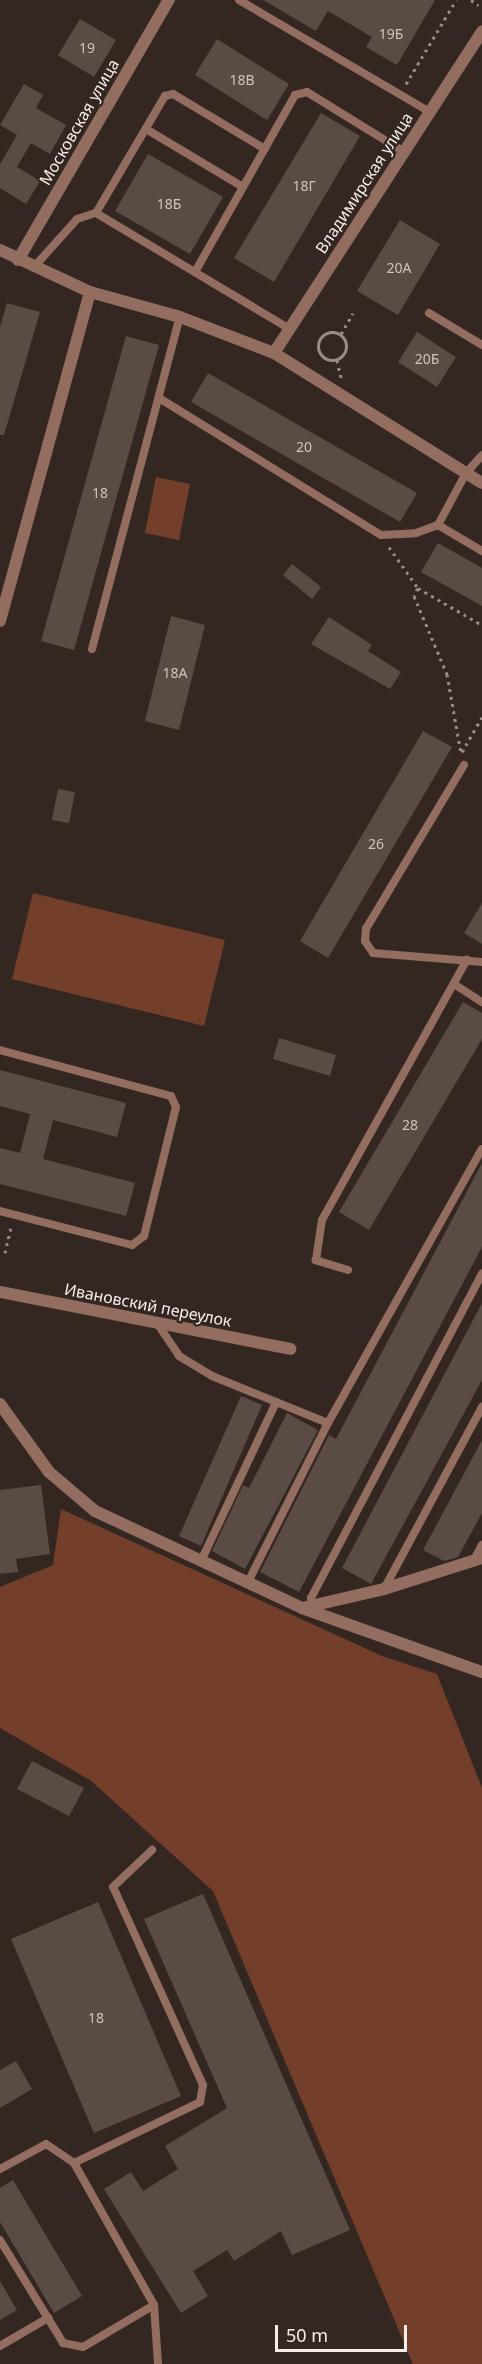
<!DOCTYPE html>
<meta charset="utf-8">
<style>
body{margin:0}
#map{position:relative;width:482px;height:2364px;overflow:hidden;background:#342722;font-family:"Noto Sans",sans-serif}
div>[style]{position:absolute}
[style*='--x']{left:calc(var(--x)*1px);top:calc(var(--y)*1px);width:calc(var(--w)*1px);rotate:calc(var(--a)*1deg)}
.green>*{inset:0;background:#743f2a}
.building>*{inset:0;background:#5a4b45}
.path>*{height:3px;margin-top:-1.5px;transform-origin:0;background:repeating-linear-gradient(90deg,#978c87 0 3px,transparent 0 7.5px)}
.path>.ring{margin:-1.5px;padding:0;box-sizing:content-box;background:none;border:3px solid #978c87;border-radius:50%}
.service>*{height:8px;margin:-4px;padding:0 4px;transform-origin:4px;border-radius:4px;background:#936e60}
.minor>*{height:12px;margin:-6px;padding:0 6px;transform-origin:6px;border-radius:6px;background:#936e60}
span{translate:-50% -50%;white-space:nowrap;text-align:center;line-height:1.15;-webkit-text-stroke:4.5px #342722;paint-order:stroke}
.number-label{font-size:14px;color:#cfc4c0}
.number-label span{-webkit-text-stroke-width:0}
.street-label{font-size:16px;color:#f6ede9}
.scale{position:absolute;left:275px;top:2325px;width:132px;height:27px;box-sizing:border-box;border:3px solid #f6ede9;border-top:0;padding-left:8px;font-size:18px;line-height:21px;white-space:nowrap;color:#f6ede9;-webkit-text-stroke:4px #342722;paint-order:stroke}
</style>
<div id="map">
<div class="green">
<div style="clip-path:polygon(156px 477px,190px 484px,179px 540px,145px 533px)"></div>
<div style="clip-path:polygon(33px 893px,225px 940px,204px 1026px,12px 979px)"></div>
<div style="clip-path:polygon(61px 1509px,382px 1656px,437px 1674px,482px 1788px,482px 2364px,413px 2364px,213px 1891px,90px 1780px,0 1728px,0 1587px,53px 1565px)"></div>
</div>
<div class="building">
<div style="clip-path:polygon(263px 0,435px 0,397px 65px,366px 47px,372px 37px,328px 11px,316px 31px)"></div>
<div style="clip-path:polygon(80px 19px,116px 40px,94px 77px,58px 55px)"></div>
<div style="clip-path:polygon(217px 39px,289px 84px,267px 120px,195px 75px)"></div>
<div style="clip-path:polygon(24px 84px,43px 95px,36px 108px,66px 125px,50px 154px,31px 143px,17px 167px,40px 181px,26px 204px,0 188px,0 164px,17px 135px,0 125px)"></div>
<div style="clip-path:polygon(321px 113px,360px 136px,274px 282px,234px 258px)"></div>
<div style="clip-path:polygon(148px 154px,223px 197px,190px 254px,115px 211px)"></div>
<div style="clip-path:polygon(400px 220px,440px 244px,398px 315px,357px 291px)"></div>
<div style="clip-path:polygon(7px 303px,40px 312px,4px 435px,0 435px,0 327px)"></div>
<div style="clip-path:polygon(417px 332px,456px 357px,437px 387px,398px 362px)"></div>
<div style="clip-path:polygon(126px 336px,159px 345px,74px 650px,41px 641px)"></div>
<div style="clip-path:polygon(208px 373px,417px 493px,400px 522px,191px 402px)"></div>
<div style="clip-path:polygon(438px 543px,482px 568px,482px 606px,421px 572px)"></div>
<div style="clip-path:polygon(292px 564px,321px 587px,312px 599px,283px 575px)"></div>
<div style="clip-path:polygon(171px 616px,205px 625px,179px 730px,145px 721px)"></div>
<div style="clip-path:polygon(329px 617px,372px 645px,368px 651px,401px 672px,390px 689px,311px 644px)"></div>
<div style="clip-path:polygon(423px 731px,452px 747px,328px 958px,300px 941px)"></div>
<div style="clip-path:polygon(58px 789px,75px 792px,69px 823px,52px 820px)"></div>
<div style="clip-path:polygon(482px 903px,482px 944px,464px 933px)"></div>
<div style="clip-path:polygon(463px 1002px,482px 1013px,482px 1039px,369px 1230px,339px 1212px)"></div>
<div style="clip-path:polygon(279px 1038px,336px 1055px,330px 1076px,273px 1059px)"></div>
<div style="clip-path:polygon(0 1070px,126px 1103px,117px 1137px,53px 1120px,43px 1159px,135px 1183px,126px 1216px,0 1184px,0 1148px,20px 1153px,30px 1114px,0 1106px)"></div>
<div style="clip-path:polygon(482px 1163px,482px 1247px,299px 1592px,260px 1572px,329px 1435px,336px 1439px)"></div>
<div style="clip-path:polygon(482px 1303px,482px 1380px,371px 1584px,342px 1568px)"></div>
<div style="clip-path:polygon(241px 1396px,262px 1405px,201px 1546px,179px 1536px)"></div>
<div style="clip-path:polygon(287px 1413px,318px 1430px,245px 1569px,212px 1551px,243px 1485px,249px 1488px)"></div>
<div style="clip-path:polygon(482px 1440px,482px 1513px,458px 1557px,444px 1561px,423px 1550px)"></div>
<div style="clip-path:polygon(41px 1485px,50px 1554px,16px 1559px,18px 1572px,0 1574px,0 1490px)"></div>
<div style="clip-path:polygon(32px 1761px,84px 1788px,69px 1816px,17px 1789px)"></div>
<div style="clip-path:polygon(203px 1894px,350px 2230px,292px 2255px,281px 2231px,234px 2261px,227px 2250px,193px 2271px,208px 2296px,181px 2313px,104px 2189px,131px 2172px,143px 2191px,178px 2169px,165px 2146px,227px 2108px,144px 1919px)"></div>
<div style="clip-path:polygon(98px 1902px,181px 2096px,94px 2133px,11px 1939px)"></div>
<div style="clip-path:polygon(16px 2061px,32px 2089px,0 2108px,0 2070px)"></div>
<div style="clip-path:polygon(13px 2180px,82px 2296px,54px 2313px,0 2222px,0 2188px)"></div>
<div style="clip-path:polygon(0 2281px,17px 2310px,0 2320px)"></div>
</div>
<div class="path">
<div style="--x:471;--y:0;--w:9;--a:36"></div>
<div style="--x:406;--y:84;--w:98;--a:-59.2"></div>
<div class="ring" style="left:318px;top:332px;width:25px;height:25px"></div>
<div style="--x:341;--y:334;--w:24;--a:-60"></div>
<div style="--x:337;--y:360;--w:18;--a:77"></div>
<div style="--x:389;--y:547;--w:50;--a:54.7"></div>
<div style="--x:418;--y:588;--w:74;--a:30"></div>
<div style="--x:418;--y:588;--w:9;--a:117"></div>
<div style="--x:414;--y:596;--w:85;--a:67.1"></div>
<div style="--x:447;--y:674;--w:80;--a:80"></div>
<div style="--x:462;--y:752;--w:40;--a:-60.3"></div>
<div style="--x:5;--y:1253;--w:28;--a:-77"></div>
</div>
<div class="service">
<div style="--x:239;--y:0;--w:221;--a:30.4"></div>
<div style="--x:146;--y:129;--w:113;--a:30.9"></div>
<div style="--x:96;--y:213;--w:136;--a:-59.5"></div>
<div style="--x:165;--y:96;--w:8;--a:-14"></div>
<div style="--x:173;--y:94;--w:107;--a:30.9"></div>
<div style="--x:34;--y:267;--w:64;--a:-48.1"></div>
<div style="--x:77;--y:219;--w:20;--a:-18"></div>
<div style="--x:96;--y:213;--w:226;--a:30.9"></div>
<div style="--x:195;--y:272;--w:203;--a:-60.5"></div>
<div style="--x:295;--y:95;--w:12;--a:-14"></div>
<div style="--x:307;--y:92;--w:114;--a:31.7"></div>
<div style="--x:429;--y:313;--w:62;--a:31.1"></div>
<div style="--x:159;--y:398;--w:261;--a:31.7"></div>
<div style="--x:381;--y:535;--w:35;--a:-3"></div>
<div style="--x:416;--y:533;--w:23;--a:-20"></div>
<div style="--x:438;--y:525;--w:51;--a:30.6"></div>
<div style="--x:438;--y:525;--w:59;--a:-61.7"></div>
<div style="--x:466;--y:473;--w:24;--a:-48"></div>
<div style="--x:92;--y:649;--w:343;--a:-75.2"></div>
<div style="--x:464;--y:765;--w:191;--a:120.9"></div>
<div style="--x:366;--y:929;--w:12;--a:95"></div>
<div style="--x:365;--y:941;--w:14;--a:56"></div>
<div style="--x:373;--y:953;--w:109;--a:4.7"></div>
<div style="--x:454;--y:984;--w:33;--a:33"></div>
<div style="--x:0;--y:1050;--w:177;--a:15.1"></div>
<div style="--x:171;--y:1096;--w:12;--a:66"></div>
<div style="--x:176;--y:1107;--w:133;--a:103.9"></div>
<div style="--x:144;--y:1236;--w:15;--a:143"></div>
<div style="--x:132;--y:1245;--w:136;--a:-165.6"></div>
<div style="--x:348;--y:1270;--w:34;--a:-163"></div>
<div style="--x:316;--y:1260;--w:40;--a:-81.5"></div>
<div style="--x:322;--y:1220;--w:298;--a:-60.9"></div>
<div style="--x:159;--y:1326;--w:36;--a:56"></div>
<div style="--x:179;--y:1356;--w:39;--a:31"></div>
<div style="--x:212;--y:1376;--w:125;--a:22.1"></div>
<div style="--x:474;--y:1560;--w:17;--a:-62"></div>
<div style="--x:201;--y:1561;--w:176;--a:-64.7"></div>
<div style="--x:248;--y:1582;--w:178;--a:-63.3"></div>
<div style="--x:328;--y:1423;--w:314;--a:-60.7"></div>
<div style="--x:384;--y:1589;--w:207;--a:-61.7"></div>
<div style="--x:312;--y:1606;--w:8;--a:-97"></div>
<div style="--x:311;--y:1598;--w:367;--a:-62.2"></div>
<div style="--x:74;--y:2163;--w:163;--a:60.6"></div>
<div style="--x:154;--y:2305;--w:59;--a:86.1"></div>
<div style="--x:0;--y:2169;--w:52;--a:-28.5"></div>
<div style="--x:46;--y:2144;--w:34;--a:34"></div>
<div style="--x:74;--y:2163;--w:140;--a:-25.8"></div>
<div style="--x:200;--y:2102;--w:17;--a:-80"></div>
<div style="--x:203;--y:2085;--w:217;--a:-114.4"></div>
<div style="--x:113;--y:1887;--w:54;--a:-43.5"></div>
<div style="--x:0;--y:2240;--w:121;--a:58.5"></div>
<div style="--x:63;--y:2343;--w:20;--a:11"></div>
<div style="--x:83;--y:2347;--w:82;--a:-30.6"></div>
<div style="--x:0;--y:2346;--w:56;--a:-30.3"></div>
</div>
<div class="minor">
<div style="--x:0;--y:250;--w:99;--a:25"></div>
<div style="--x:90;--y:292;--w:93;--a:15.5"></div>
<div style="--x:180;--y:317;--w:101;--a:21"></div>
<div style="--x:274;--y:353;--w:245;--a:32"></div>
<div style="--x:18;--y:260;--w:301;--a:-59.9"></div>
<div style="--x:274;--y:353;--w:383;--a:-57.1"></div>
<div style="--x:0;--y:621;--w:341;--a:-74.7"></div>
<div style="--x:0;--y:1292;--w:296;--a:11.1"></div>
<div style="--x:0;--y:1404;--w:84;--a:54.2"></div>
<div style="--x:49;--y:1472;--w:60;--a:40.3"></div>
<div style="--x:95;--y:1511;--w:229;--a:25.1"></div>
<div style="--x:302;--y:1608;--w:191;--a:19.6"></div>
<div style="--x:302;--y:1608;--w:84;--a:-13"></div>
<div style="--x:384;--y:1589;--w:103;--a:-17.6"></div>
</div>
<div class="number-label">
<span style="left:391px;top:34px">19Б</span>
<span style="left:87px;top:48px">19</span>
<span style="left:242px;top:80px">18В</span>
<span style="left:304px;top:186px">18Г</span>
<span style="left:169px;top:204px">18Б</span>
<span style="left:399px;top:268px">20А</span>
<span style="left:427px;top:359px">20Б</span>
<span style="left:304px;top:447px">20</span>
<span style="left:100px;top:493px">18</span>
<span style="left:175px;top:673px">18А</span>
<span style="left:376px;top:844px">26</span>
<span style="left:410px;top:1125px">28</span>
<span style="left:96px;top:2018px">18</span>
</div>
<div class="street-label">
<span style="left:79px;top:122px;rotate:-60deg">Московская улица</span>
<span style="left:364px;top:183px;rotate:-57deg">Владимирская улица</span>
<span style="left:148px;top:1305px;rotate:11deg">Ивановский переулок</span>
</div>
<div class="scale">50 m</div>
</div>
